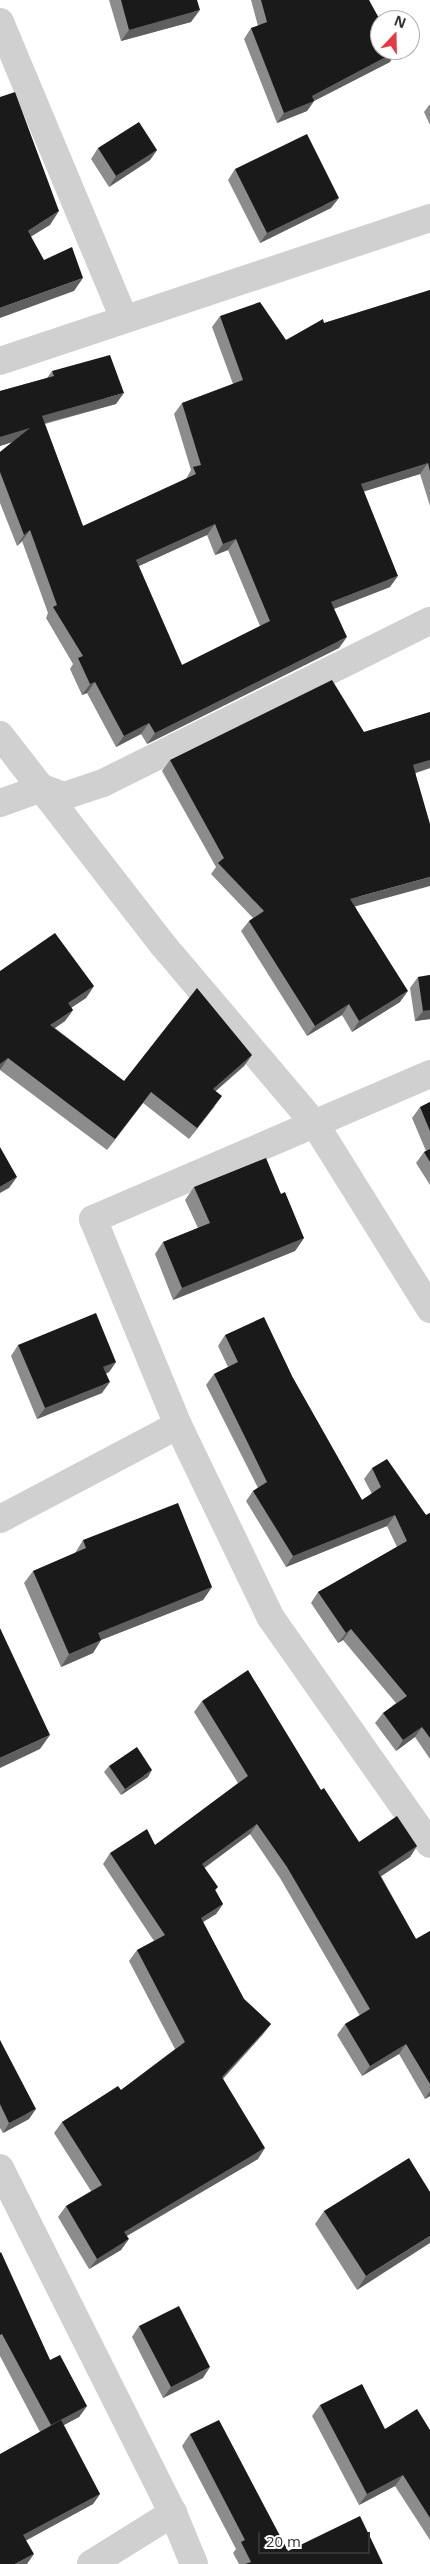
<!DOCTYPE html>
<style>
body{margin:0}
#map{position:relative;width:430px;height:2564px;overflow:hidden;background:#fff;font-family:"Open Sans",sans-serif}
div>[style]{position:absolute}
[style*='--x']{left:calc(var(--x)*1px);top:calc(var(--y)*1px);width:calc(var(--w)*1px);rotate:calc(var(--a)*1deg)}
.minor>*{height:28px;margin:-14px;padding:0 14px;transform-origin:14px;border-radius:14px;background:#d0d0d0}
.wall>*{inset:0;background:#8c8c8c}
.shaded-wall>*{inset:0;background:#5f5f5f}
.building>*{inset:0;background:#1a1a1a}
span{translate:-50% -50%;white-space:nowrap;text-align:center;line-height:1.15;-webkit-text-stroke:5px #fff;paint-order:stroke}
.north{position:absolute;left:370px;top:10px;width:50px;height:50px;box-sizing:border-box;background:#fff;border:1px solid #adadad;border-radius:50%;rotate:21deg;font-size:14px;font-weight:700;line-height:20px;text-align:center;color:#333}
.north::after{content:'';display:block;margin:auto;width:18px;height:22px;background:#e63946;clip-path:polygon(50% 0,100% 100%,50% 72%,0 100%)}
.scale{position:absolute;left:258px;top:2532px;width:112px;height:22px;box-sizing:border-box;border:2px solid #333;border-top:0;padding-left:6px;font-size:15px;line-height:18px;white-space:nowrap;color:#333;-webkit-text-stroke:4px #fff;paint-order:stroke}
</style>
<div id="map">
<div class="minor">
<div style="--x:0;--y:22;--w:321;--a:67.3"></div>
<div style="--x:0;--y:361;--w:453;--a:-18.4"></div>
<div style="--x:0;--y:735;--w:266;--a:52.2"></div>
<div style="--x:163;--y:945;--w:235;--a:49.7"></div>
<div style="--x:315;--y:1124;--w:218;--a:58.1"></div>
<div style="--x:0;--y:803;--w:45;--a:-19.7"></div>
<div style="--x:42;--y:788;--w:23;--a:20"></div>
<div style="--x:64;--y:796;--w:41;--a:-18.4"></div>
<div style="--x:103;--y:783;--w:365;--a:-26.4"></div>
<div style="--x:430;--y:1074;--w:367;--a:156.7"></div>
<div style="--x:93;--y:1219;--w:223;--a:67.6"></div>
<div style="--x:178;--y:1425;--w:214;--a:64.3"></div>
<div style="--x:271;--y:1618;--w:276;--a:54.9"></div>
<div style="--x:0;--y:1519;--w:201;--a:-27.8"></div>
<div style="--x:0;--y:2168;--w:386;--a:63.4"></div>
<div style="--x:173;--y:2513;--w:55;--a:67.6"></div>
<div style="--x:91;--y:2564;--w:97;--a:-31.9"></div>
</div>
<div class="wall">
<div style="clip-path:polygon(109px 0,197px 0,191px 22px,121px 41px)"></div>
<div style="clip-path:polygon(251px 0,369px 0,390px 62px,314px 101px,307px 111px,277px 123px,244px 39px,251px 28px,258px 26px)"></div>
<div style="clip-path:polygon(430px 104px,430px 125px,424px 112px)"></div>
<div style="clip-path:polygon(98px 148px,157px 150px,150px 160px,109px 187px,91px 159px)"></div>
<div style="clip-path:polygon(235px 169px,331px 208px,260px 243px,228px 180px)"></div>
<div style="clip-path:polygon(evenodd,430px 290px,430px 506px,420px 474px,364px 491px,390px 587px,334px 609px,339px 648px,147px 744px,141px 734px,116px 747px,87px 693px,82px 695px,70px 669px,73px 664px,46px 618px,48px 613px,22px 541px,17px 546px,0 503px,0 452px,12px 442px,0 446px,0 391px,47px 378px,52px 371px,116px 404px,45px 424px,83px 526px,186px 479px,191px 470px,174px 414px,182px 403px,233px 384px,212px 327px,220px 316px,286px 340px,324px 323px,430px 290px,207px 535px,215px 555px,228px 550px,260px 626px,182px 665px,139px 566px,207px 535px)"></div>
<div style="clip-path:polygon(430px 712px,430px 768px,416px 773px,355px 906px,400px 1002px,352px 1032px,342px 1015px,307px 1036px,241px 931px,249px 921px,253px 918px,211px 874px,216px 867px,162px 771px,170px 760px,364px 732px)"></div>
<div style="clip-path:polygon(0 971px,94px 986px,86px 998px,71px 1008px,73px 1010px,65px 1021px,55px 1028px,124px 1081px,252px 1055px,244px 1066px,216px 1091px,214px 1107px,189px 1139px,143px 1103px,107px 1150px,0 1070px)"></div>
<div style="clip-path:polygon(430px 975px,430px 1019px,415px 1021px,410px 988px,418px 977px)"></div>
<div style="clip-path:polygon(430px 1102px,430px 1185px,416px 1163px,424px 1152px,426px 1151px,412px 1118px,420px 1107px)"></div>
<div style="clip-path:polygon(194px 1187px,281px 1194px,304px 1238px,295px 1251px,173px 1300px,155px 1254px,163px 1242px,198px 1228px,185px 1200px)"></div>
<div style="clip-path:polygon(225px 1335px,293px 1378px,362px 1500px,372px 1494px,364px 1479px,372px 1468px,426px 1515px,430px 1513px,430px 1759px,415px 1737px,396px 1751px,375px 1723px,383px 1713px,396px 1703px,343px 1640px,338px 1643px,311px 1603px,318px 1592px,397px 1547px,387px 1526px,286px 1567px,246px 1501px,253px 1491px,258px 1488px,206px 1385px,214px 1374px,228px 1367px,218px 1346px)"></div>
<div style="clip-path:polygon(18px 1345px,116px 1362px,109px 1372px,106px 1374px,102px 1393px,37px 1419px,11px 1356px)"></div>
<div style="clip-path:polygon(83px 1540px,212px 1587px,203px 1600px,101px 1640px,93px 1653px,61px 1667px,24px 1583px,33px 1571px,75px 1553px)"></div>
<div style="clip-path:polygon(202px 1701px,321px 1790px,359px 1842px,417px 1846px,410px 1857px,381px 1876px,416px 1939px,430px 1931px,430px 2096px,425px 2099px,399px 2054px,362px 2076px,337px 2035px,345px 2024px,360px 2016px,280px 1878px,250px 1834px,204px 1867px,216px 1891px,223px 1904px,216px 1914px,203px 1922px,244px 1999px,271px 2024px,263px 2034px,223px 2079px,258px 2159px,127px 2236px,121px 2250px,89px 2269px,58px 2217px,66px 2206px,91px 2191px,54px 2133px,62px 2122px,121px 2090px,175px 2049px,129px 1961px,137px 1950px,154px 1941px,103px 1864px,110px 1853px,155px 1845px,238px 1783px,194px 1712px)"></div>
<div style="clip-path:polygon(109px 1766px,148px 1777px,121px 1795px,104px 1772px)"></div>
<div style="clip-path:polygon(0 2040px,29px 2119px,3px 2133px,0 2128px)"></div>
<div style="clip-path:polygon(430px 2192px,357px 2290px,315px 2224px,324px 2211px)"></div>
<div style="clip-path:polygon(0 2253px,50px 2360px,87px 2406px,79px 2417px,64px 2425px,100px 2494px,93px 2504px,26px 2540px,0 2564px,40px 2432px,0 2356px)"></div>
<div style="clip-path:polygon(139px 2326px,203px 2378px,163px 2398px,132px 2337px)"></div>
<div style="clip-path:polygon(320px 2405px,385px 2429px,430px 2430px,430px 2540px,395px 2486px,359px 2505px,312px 2416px)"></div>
<div style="clip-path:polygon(190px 2434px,288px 2551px,383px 2564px,239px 2564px,233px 2553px,236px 2549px,182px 2446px)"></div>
</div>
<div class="shaded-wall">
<div style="clip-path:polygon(200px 10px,191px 22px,121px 41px,129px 30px)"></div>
<div style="clip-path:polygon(397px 51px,390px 62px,312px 102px,314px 101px,307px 111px,277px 123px,284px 113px,312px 96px)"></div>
<div style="clip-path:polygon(157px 150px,150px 160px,109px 187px,116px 176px)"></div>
<div style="clip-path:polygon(339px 198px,331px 208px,260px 243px,267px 233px)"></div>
<div style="clip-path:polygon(59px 211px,50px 225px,19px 244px,28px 231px)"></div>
<div style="clip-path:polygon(83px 278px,74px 291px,0 318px,0 308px)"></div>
<div style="clip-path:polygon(124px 393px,116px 404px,34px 426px,42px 416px)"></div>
<div style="clip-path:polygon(30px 428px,22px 439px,0 446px,0 437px)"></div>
<div style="clip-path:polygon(428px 463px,420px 474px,353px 495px,361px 484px)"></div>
<div style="clip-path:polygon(215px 524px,207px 535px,128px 571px,136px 560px)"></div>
<div style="clip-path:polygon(30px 530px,22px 541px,17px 546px,24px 535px)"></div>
<div style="clip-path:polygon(236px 539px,228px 550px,215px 555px,223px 544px)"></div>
<div style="clip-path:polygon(398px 576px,390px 587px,323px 613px,331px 602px)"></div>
<div style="clip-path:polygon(347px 637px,339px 648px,147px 744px,155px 733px)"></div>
<div style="clip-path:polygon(95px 682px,87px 693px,82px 695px,90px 684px)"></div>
<div style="clip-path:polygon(149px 723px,141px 734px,116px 747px,124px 736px)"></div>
<div style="clip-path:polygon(430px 760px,430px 768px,406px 776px,413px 765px)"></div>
<div style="clip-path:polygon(430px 877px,430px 886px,342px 910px,350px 899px)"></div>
<div style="clip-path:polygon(94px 986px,86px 998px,60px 1015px,68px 1003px)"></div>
<div style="clip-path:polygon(408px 991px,400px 1002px,352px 1032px,359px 1021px)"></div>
<div style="clip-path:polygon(349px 1004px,342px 1015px,307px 1036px,315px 1026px)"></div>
<div style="clip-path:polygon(73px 1010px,65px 1021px,43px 1036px,50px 1025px)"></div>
<div style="clip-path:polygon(430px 1010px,430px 1019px,415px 1021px,423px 1011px)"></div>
<div style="clip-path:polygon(252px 1055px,244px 1066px,205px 1100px,213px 1089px)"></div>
<div style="clip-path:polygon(8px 1058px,0 1070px,0 1064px)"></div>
<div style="clip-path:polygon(151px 1092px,143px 1103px,107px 1150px,115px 1139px)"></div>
<div style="clip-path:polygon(222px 1096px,214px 1107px,189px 1139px,197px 1128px)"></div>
<div style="clip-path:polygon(17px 1177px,9px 1188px,0 1193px,0 1187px)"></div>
<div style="clip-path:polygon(304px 1238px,295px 1251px,173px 1300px,182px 1288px)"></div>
<div style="clip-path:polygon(116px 1362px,109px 1372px,96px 1378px,103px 1367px)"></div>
<div style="clip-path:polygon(110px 1382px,102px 1393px,37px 1419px,45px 1408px)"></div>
<div style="clip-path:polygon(395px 1515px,387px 1526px,286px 1567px,293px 1556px)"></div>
<div style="clip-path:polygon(212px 1587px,203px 1600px,101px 1640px,93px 1653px,61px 1667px,69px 1654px,98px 1633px)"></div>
<div style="clip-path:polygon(351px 1629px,343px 1640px,338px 1643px,346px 1633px)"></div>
<div style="clip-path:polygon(422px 1727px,415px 1737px,396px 1751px,403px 1740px)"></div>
<div style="clip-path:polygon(50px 1735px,40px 1749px,0 1768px,0 1758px)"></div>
<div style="clip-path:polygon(152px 1770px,148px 1777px,121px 1795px,125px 1789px)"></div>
<div style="clip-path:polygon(257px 1824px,250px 1834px,195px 1875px,202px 1864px)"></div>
<div style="clip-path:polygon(417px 1846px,410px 1857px,371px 1883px,378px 1872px)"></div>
<div style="clip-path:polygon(223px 1904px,216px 1914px,193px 1928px,201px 1918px)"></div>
<div style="clip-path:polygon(271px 2024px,263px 2034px,214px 2088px,222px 2077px)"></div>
<div style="clip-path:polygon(406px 2044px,399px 2054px,362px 2076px,370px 2066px)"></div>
<div style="clip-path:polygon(430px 2091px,430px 2096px,425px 2099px)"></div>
<div style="clip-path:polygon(36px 2109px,29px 2119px,3px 2133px,9px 2123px)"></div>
<div style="clip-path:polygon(265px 2148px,258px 2159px,116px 2242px,124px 2232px)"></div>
<div style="clip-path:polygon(430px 2236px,430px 2243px,357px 2290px,366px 2276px)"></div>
<div style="clip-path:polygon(129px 2239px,121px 2250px,89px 2269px,97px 2259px)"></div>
<div style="clip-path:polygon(210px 2367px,203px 2378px,163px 2398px,171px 2387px)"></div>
<div style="clip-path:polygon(87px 2406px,79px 2417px,43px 2436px,51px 2425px)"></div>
<div style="clip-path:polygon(403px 2475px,395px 2486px,359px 2505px,367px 2494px)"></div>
<div style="clip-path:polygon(100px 2494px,93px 2504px,16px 2546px,23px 2535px)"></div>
<div style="clip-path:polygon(34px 2554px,27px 2564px,15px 2564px)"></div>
</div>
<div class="building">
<div style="clip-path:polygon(121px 0,197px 0,200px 10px,129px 30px)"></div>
<div style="clip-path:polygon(261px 0,369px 0,380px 20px,380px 50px,396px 50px,397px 51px,312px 96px,314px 101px,284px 113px,251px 28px,267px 22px)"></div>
<div style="clip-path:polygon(15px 92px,59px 211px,28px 231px,44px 260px,72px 247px,83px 278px,0 308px,0 97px)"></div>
<div style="clip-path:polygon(139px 122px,157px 150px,116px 176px,98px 148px)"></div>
<div style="clip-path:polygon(307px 134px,339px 198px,267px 233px,235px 169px)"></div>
<div style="clip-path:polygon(evenodd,430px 290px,430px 471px,428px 463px,361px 484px,398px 576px,331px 602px,347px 637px,155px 733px,149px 723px,124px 736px,95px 682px,90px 684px,78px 658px,83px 656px,53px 607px,57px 605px,30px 530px,24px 535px,0 472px,0 452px,30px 428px,0 437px,0 391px,54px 376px,52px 371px,110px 355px,124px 393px,42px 416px,83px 526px,196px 474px,193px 467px,201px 465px,182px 403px,243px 380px,220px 316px,260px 302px,286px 340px,323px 319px,324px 323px,430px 290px,215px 524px,223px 544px,236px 539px,270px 621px,182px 665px,136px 560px,215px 524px)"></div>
<div style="clip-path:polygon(332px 680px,364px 732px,430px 712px,430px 760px,413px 765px,430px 824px,430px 877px,350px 899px,408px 991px,359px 1021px,349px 1004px,315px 1026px,249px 921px,264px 911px,218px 863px,224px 858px,170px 760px)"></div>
<div style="clip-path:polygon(55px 933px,94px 986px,68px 1003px,73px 1010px,50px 1025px,124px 1081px,197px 988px,252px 1055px,213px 1089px,222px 1096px,197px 1128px,151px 1092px,115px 1139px,8px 1058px,0 1064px,0 971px)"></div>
<div style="clip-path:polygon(430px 975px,430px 1010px,423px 1011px,418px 977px)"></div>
<div style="clip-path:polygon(430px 1102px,430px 1131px,420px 1107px)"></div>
<div style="clip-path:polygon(0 1147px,17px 1177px,0 1187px)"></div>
<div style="clip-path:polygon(430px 1149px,430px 1162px,424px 1152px)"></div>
<div style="clip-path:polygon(266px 1158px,281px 1194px,285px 1192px,304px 1238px,182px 1288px,163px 1242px,210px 1223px,194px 1187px)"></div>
<div style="clip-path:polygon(96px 1313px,116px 1362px,103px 1367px,110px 1382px,45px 1408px,18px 1345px)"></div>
<div style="clip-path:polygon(264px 1317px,293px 1378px,362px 1500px,381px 1487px,372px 1468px,387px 1459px,426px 1515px,430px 1513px,430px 1738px,422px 1727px,403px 1740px,383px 1713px,407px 1696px,351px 1629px,346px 1633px,318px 1592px,407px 1541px,395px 1515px,293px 1556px,253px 1491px,267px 1482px,214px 1374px,238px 1362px,225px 1335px)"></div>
<div style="clip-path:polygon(178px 1503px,212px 1587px,98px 1633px,101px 1640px,69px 1654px,33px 1571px,86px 1548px,83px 1540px)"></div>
<div style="clip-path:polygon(0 1628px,50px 1735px,0 1758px)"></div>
<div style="clip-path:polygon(248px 1670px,321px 1790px,324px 1788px,359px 1842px,397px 1816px,417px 1846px,378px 1872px,416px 1939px,430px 1931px,430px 2084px,406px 2044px,370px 2066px,345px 2024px,370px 2009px,287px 1867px,257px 1824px,202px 1864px,218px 1887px,215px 1890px,223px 1904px,201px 1918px,244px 1999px,271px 2024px,222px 2077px,265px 2148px,124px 2232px,129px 2239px,97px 2259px,66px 2206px,102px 2185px,62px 2122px,118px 2086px,121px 2090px,185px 2042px,137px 1950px,165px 1935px,110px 1853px,147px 1829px,155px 1845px,248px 1776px,202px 1701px)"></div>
<div style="clip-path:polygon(137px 1747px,152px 1770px,125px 1789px,109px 1766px)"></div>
<div style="clip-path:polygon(0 2040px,36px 2109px,9px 2123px,0 2104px)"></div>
<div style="clip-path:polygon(409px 2158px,430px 2192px,430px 2236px,366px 2276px,324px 2211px)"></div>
<div style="clip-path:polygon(1px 2252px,50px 2360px,60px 2355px,87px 2406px,51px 2425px,2px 2334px,0 2335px,0 2253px)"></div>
<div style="clip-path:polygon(179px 2306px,210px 2367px,171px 2387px,139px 2326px)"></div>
<div style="clip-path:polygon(362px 2384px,385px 2429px,417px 2409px,430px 2430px,430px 2518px,403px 2475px,367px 2494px,320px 2405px)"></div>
<div style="clip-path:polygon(61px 2420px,100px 2494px,23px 2535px,34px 2554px,15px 2564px,0 2564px,0 2454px)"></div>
<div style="clip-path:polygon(219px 2420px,288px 2551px,360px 2516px,383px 2564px,245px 2564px,251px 2562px,241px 2542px,245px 2540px,190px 2434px)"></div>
</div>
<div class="north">N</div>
<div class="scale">20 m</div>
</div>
